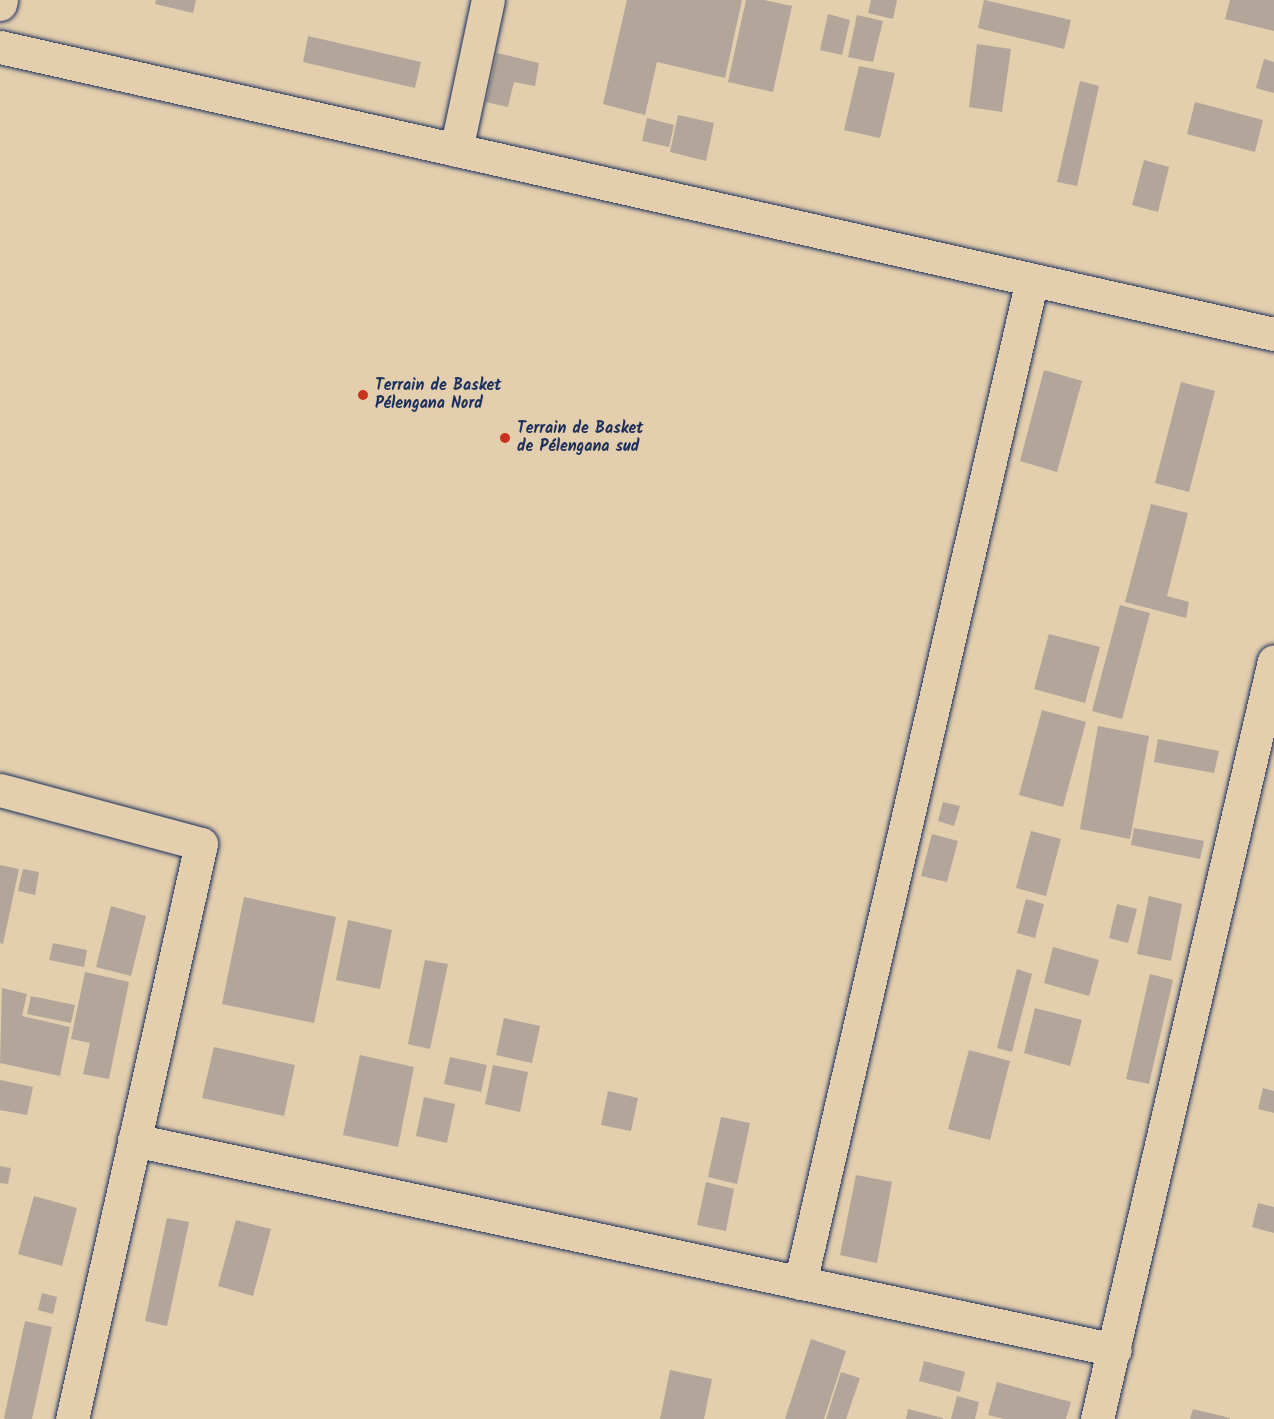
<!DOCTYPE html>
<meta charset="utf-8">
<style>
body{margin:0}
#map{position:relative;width:1274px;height:1419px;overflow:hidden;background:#e3cead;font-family:Kalam,sans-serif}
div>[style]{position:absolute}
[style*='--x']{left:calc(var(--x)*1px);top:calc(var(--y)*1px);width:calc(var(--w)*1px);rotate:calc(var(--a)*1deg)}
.building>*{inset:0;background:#b1a699}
.roads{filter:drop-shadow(0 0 2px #1b2f5e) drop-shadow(0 0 2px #1b2f5e)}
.minor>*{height:33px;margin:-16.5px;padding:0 16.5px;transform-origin:16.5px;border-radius:16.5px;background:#e3cead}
.dots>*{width:16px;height:16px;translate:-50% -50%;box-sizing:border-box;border:3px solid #e3cead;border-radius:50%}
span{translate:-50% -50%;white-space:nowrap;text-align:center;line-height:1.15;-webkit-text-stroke:4.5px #e3cead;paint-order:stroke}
.poi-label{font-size:16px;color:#1b2f5e;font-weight:700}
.left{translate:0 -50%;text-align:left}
</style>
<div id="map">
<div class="building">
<div style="clip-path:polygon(156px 0,196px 0,193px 13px,155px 4px)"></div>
<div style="clip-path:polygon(627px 0,742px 0,725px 78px,657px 62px,645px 115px,603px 104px)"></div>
<div style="clip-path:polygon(746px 0,764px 0,792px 6px,773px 92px,728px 82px)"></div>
<div style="clip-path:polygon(871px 0,897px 0,893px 19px,868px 13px)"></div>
<div style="clip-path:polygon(984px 0,1071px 20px,1064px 49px,978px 28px)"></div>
<div style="clip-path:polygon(1230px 0,1274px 0,1274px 31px,1225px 19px)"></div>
<div style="clip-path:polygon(828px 14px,850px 20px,842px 55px,820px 50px)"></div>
<div style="clip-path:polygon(857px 15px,883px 21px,873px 62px,848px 57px)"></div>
<div style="clip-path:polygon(308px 36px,421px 62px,415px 88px,303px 62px)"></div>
<div style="clip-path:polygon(977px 44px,1011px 49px,1002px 112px,969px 107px)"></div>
<div style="clip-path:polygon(497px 53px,539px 63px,535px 86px,514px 82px,508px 107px,486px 102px)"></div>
<div style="clip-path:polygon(1264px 59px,1274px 62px,1274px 93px,1256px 88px)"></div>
<div style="clip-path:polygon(859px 66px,895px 73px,880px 138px,844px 130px)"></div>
<div style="clip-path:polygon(1080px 81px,1099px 86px,1077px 186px,1057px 182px)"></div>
<div style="clip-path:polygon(1195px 102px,1263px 120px,1255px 152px,1187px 134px)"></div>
<div style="clip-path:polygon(678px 115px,714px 123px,706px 161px,670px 152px)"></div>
<div style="clip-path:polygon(647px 118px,674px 125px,669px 147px,642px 141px)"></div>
<div style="clip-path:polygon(1144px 160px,1169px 167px,1158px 212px,1132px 205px)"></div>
<div style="clip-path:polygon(1044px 370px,1082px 381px,1057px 472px,1020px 461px)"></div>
<div style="clip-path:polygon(1181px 382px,1215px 391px,1189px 492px,1155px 483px)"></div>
<div style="clip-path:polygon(1151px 504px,1188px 513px,1167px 596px,1189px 602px,1186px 618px,1125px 602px)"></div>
<div style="clip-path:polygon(1120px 605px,1150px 613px,1122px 719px,1092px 711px)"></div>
<div style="clip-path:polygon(1049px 634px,1100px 647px,1085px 703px,1034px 689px)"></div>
<div style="clip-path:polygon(1042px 710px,1086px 722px,1063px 807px,1019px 795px)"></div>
<div style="clip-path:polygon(1098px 726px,1149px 736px,1130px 839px,1080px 829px)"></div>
<div style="clip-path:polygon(1158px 739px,1219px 751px,1214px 773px,1154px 762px)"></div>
<div style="clip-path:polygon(943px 802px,960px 806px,954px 826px,938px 821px)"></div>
<div style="clip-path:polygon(1134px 828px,1204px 841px,1200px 859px,1131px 845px)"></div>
<div style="clip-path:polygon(1031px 831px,1061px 839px,1046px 896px,1016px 888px)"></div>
<div style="clip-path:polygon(932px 834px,958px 841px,947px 882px,921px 876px)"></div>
<div style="clip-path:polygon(0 865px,19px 869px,3px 944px,0 943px)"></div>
<div style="clip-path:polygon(23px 869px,39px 872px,35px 895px,18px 891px)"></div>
<div style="clip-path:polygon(1149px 896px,1182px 904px,1171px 961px,1137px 954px)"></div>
<div style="clip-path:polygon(244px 897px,336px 917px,314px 1023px,222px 1004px)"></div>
<div style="clip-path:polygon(1026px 899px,1044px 904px,1035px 938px,1017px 933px)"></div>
<div style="clip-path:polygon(1117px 904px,1137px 909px,1128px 943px,1109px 938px)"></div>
<div style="clip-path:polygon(111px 906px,146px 916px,131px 976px,96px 967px)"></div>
<div style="clip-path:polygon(348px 920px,392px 930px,380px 989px,336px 980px)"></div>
<div style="clip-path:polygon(53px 943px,87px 950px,84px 967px,49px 960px)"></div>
<div style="clip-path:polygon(1053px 947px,1099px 960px,1089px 996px,1044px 983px)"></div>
<div style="clip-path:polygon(425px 960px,448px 964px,430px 1049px,408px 1044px)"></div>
<div style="clip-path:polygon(1017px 969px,1032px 974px,1012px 1052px,997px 1048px)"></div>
<div style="clip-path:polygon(85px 972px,129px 982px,109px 1079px,83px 1074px,90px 1043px,71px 1039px)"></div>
<div style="clip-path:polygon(1150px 974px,1173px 980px,1149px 1084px,1126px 1079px)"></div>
<div style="clip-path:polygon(2px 988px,27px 994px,22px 1016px,70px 1027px,60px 1076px,0 1063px)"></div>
<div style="clip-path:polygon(31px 996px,75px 1005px,71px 1023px,27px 1014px)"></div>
<div style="clip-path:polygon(1035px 1008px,1082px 1020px,1070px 1066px,1024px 1053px)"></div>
<div style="clip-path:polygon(504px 1018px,540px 1026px,532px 1063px,496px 1055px)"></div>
<div style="clip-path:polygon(214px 1047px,295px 1065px,284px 1116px,202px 1098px)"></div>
<div style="clip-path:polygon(969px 1050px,1010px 1061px,990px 1140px,948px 1129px)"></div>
<div style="clip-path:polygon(360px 1055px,414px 1067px,398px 1147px,343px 1135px)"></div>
<div style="clip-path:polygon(450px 1057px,487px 1065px,481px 1092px,444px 1084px)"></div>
<div style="clip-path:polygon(493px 1065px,528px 1072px,520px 1112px,485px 1104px)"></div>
<div style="clip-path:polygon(0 1080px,33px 1087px,27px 1115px,0 1110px)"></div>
<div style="clip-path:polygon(1263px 1088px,1274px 1091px,1274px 1113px,1258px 1109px)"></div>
<div style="clip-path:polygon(608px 1091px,638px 1098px,631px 1131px,601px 1125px)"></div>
<div style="clip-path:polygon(424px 1097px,455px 1104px,447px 1143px,416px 1136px)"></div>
<div style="clip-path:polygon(721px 1117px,750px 1123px,737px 1184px,708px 1177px)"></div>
<div style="clip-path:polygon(0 1166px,11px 1168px,8px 1184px,0 1183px)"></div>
<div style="clip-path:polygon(856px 1175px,892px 1182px,877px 1263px,840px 1255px)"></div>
<div style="clip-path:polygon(706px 1182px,734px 1189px,726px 1231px,697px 1225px)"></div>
<div style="clip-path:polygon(34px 1196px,77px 1208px,62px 1266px,18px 1254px)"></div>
<div style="clip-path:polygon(1258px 1203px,1274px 1207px,1274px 1233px,1252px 1227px)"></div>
<div style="clip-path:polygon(167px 1218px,189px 1222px,167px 1326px,145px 1321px)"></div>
<div style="clip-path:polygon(236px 1220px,271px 1229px,253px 1296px,218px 1286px)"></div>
<div style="clip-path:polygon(42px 1293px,57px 1297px,53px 1314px,38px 1310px)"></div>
<div style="clip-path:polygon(25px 1321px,52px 1327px,32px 1419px,6px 1419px,4px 1418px)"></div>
<div style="clip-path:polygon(811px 1339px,846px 1351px,824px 1419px,785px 1419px)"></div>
<div style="clip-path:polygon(924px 1361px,965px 1372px,960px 1392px,919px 1381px)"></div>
<div style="clip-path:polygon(670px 1370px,712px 1379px,704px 1419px,660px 1419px)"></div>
<div style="clip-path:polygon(841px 1372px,860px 1378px,846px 1419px,826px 1419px)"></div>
<div style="clip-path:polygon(997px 1382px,1071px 1402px,1066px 1419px,1004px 1419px,988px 1415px)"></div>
<div style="clip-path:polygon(957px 1396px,979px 1402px,975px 1419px,951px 1419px)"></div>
<div style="clip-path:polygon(908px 1409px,943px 1418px,943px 1419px,906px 1419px)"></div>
<div style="clip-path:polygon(1193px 1409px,1230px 1418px,1230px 1419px,1190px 1419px)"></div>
</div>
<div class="roads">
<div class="minor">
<div style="--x:0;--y:4;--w:4;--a:-76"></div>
<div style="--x:0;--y:47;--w:1306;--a:12.7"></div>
<div style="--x:456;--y:150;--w:153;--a:-78"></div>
<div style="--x:0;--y:790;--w:208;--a:15"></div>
<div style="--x:201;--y:844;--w:589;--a:102.64"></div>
<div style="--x:134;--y:1140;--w:1003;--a:12.08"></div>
<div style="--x:800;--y:1283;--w:1029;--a:-76.98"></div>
<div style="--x:1097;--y:1419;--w:778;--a:-76.86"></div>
</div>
</div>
<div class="dots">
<div style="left:363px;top:395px;background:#c8321e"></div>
<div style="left:505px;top:438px;background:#c8321e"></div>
</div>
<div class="poi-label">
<span class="left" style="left:375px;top:395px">Terrain de Basket<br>Pélengana Nord</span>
<span class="left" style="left:517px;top:438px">Terrain de Basket<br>de Pélengana sud</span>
</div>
</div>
